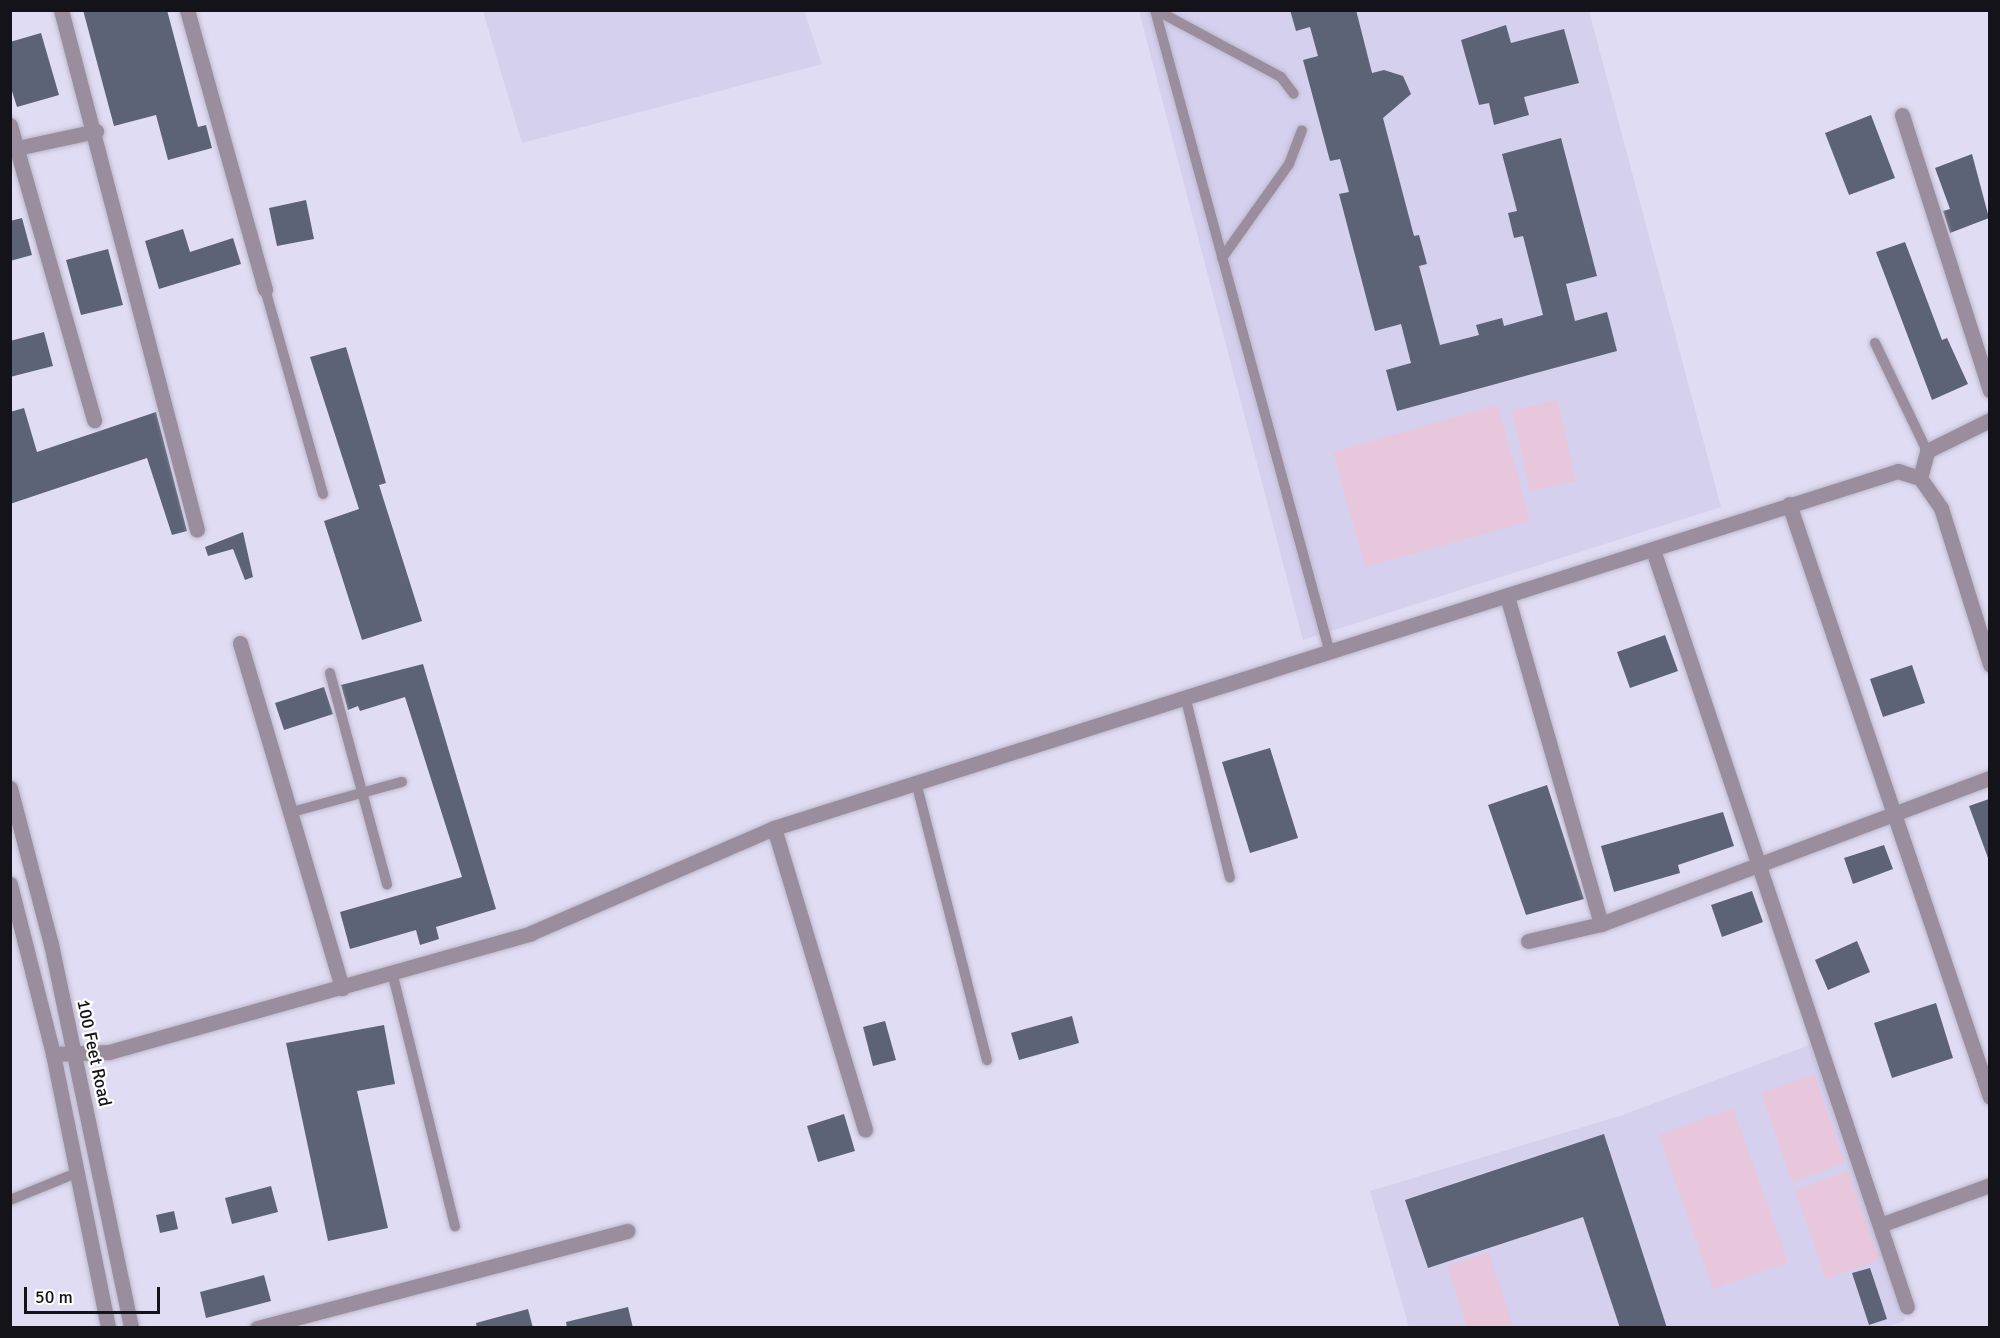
<!DOCTYPE html>
<style>
body{margin:0}
#map{position:relative;width:2000px;height:1338px;overflow:hidden;background:#e0dcf3;font-family:Signika,sans-serif}
div>[style]{position:absolute}
[style*='--x']{left:calc(var(--x)*1px);top:calc(var(--y)*1px);width:calc(var(--w)*1px);rotate:calc(var(--a)*1deg)}
.built>*{inset:0;background:#d5d0ee}
.green>*{inset:0;background:#e8c7dc}
.building>*{inset:0;background:#5d6376}
.roads{filter:drop-shadow(0 0 2px #bbb8cc) drop-shadow(0 0 2px #bbb8cc)}
.service>*{height:10px;margin:-5px;padding:0 5px;transform-origin:5px;border-radius:5px;background:#9a8e9e}
.minor>*{height:15px;margin:-7.5px;padding:0 7.5px;transform-origin:7.5px;border-radius:7.5px;background:#9a8e9e}
.tertiary>*{height:15px;margin:-7.5px;padding:0 7.5px;transform-origin:7.5px;border-radius:7.5px;background:#9a8e9e}
span{translate:-50% -50%;white-space:nowrap;text-align:center;line-height:1.15;-webkit-text-stroke:4.5px #fff;paint-order:stroke}
.street-label{font-size:18px;color:#14131a}
.frame{position:absolute;inset:0;border:12px solid #14131a;pointer-events:none}
.scale{position:absolute;left:24px;top:1287px;width:136px;height:27px;box-sizing:border-box;border:3px solid #14131a;border-top:0;padding-left:8px;font-size:18px;line-height:21px;white-space:nowrap;color:#14131a;-webkit-text-stroke:4px #fff;paint-order:stroke}
</style>
<div id="map">
<div class="built">
<div style="clip-path:polygon(483px 11px,804px 11px,822px 64px,522px 143px)"></div>
<div style="clip-path:polygon(1139px 11px,1589px 11px,1721px 507px,1303px 640px)"></div>
<div style="clip-path:polygon(1812px 1044px,1905px 1321px,1882px 1328px,1409px 1327px,1370px 1191px,1620px 1116px)"></div>
</div>
<div class="green">
<div style="clip-path:polygon(1558px 400px,1576px 481px,1530px 491px,1512px 410px)"></div>
<div style="clip-path:polygon(1498px 405px,1530px 521px,1365px 567px,1333px 452px)"></div>
<div style="clip-path:polygon(1814px 1074px,1845px 1163px,1792px 1182px,1761px 1093px)"></div>
<div style="clip-path:polygon(1733px 1108px,1788px 1262px,1713px 1289px,1659px 1135px)"></div>
<div style="clip-path:polygon(1848px 1171px,1879px 1260px,1826px 1279px,1795px 1190px)"></div>
<div style="clip-path:polygon(1488px 1252px,1513px 1327px,1467px 1327px,1447px 1266px)"></div>
</div>
<div class="building">
<div style="clip-path:polygon(83px 10px,167px 10px,198px 127px,206px 125px,212px 148px,168px 160px,156px 115px,114px 126px)"></div>
<div style="clip-path:polygon(1290px 10px,1356px 10px,1372px 73px,1384px 70px,1403px 76px,1411px 94px,1383px 118px,1414px 236px,1419px 235px,1427px 264px,1419px 266px,1440px 345px,1479px 335px,1476px 325px,1502px 318px,1504px 326px,1543px 315px,1523px 236px,1514px 238px,1508px 213px,1517px 211px,1502px 154px,1561px 138px,1597px 276px,1566px 284px,1575px 321px,1607px 312px,1617px 351px,1397px 411px,1386px 370px,1411px 363px,1401px 324px,1375px 331px,1339px 194px,1349px 192px,1340px 159px,1330px 161px,1303px 60px,1318px 56px,1310px 27px,1296px 31px)"></div>
<div style="clip-path:polygon(1506px 25px,1511px 43px,1564px 29px,1579px 83px,1524px 97px,1529px 115px,1494px 125px,1489px 103px,1479px 105px,1461px 40px)"></div>
<div style="clip-path:polygon(41px 33px,59px 95px,17px 107px,10px 85px,10px 42px)"></div>
<div style="clip-path:polygon(1871px 115px,1895px 178px,1849px 195px,1825px 133px)"></div>
<div style="clip-path:polygon(1972px 154px,1989px 218px,1950px 233px,1943px 211px,1950px 209px,1935px 168px)"></div>
<div style="clip-path:polygon(306px 200px,314px 239px,277px 246px,269px 208px)"></div>
<div style="clip-path:polygon(22px 218px,32px 255px,10px 261px,10px 221px)"></div>
<div style="clip-path:polygon(183px 229px,190px 252px,233px 238px,241px 264px,159px 289px,145px 241px)"></div>
<div style="clip-path:polygon(1905px 242px,1942px 340px,1947px 338px,1968px 384px,1932px 400px,1876px 252px)"></div>
<div style="clip-path:polygon(108px 249px,123px 305px,81px 315px,66px 260px)"></div>
<div style="clip-path:polygon(44px 332px,53px 366px,10px 377px,10px 341px)"></div>
<div style="clip-path:polygon(346px 347px,386px 483px,379px 485px,422px 621px,362px 640px,324px 521px,359px 509px,310px 357px)"></div>
<div style="clip-path:polygon(24px 408px,37px 452px,156px 412px,187px 531px,172px 535px,147px 458px,10px 504px,10px 412px)"></div>
<div style="clip-path:polygon(243px 532px,253px 577px,245px 580px,233px 549px,208px 556px,205px 547px)"></div>
<div style="clip-path:polygon(1665px 635px,1678px 671px,1630px 688px,1617px 652px)"></div>
<div style="clip-path:polygon(423px 664px,496px 909px,436px 927px,439px 939px,420px 945px,416px 930px,350px 949px,340px 912px,462px 877px,405px 697px,360px 711px,358px 706px,348px 710px,341px 685px)"></div>
<div style="clip-path:polygon(1912px 665px,1925px 703px,1883px 717px,1870px 679px)"></div>
<div style="clip-path:polygon(324px 687px,333px 714px,284px 730px,275px 703px)"></div>
<div style="clip-path:polygon(1270px 748px,1298px 838px,1250px 853px,1222px 762px)"></div>
<div style="clip-path:polygon(1547px 785px,1584px 899px,1526px 915px,1488px 805px)"></div>
<div style="clip-path:polygon(1989px 799px,1989px 857px,1988px 858px,1969px 806px)"></div>
<div style="clip-path:polygon(1723px 812px,1734px 846px,1678px 865px,1680px 873px,1614px 892px,1601px 846px)"></div>
<div style="clip-path:polygon(1884px 845px,1893px 869px,1853px 884px,1844px 858px)"></div>
<div style="clip-path:polygon(1752px 891px,1763px 922px,1722px 937px,1711px 905px)"></div>
<div style="clip-path:polygon(1857px 941px,1870px 972px,1828px 990px,1815px 960px)"></div>
<div style="clip-path:polygon(1936px 1003px,1953px 1058px,1892px 1078px,1874px 1023px)"></div>
<div style="clip-path:polygon(1072px 1016px,1079px 1043px,1019px 1060px,1011px 1033px)"></div>
<div style="clip-path:polygon(885px 1021px,896px 1060px,873px 1066px,863px 1027px)"></div>
<div style="clip-path:polygon(384px 1025px,395px 1084px,357px 1091px,388px 1228px,328px 1241px,286px 1043px)"></div>
<div style="clip-path:polygon(844px 1114px,855px 1151px,818px 1162px,807px 1126px)"></div>
<div style="clip-path:polygon(1604px 1134px,1667px 1328px,1620px 1328px,1583px 1217px,1428px 1268px,1405px 1200px)"></div>
<div style="clip-path:polygon(271px 1186px,278px 1212px,232px 1224px,225px 1198px)"></div>
<div style="clip-path:polygon(174px 1211px,178px 1229px,160px 1233px,156px 1215px)"></div>
<div style="clip-path:polygon(1870px 1268px,1887px 1319px,1869px 1325px,1852px 1273px)"></div>
<div style="clip-path:polygon(264px 1275px,271px 1301px,206px 1318px,200px 1292px)"></div>
<div style="clip-path:polygon(628px 1307px,633px 1328px,567px 1328px,566px 1322px)"></div>
<div style="clip-path:polygon(528px 1309px,533px 1328px,477px 1328px,476px 1323px)"></div>
</div>
<div class="roads">
<div class="service">
<div style="--x:1155;--y:10;--w:666;--a:74.78"></div>
<div style="--x:1156;--y:10;--w:142;--a:28.2"></div>
<div style="--x:1281;--y:77;--w:21;--a:53"></div>
<div style="--x:1222;--y:258;--w:115;--a:-54.5"></div>
<div style="--x:1289;--y:164;--w:36;--a:-69"></div>
<div style="--x:265;--y:289;--w:213;--a:74.2"></div>
<div style="--x:1875;--y:343;--w:120;--a:64.3"></div>
<div style="--x:330;--y:673;--w:219;--a:74.9"></div>
<div style="--x:1185;--y:696;--w:187;--a:76.1"></div>
<div style="--x:916;--y:782;--w:287;--a:75.7"></div>
<div style="--x:292;--y:812;--w:114;--a:-15.3"></div>
<div style="--x:393;--y:976;--w:258;--a:76.1"></div>
<div style="--x:10;--y:1200;--w:71;--a:-22.2"></div>
</div>
<div class="minor">
<div style="--x:61;--y:10;--w:537;--a:75.34"></div>
<div style="--x:187;--y:10;--w:290;--a:74.4"></div>
<div style="--x:1902;--y:115;--w:289;--a:72.3"></div>
<div style="--x:10;--y:125;--w:307;--a:74.1"></div>
<div style="--x:17;--y:148;--w:81;--a:-12.1"></div>
<div style="--x:1920;--y:478;--w:28;--a:-75"></div>
<div style="--x:1927;--y:451;--w:70;--a:-26.2"></div>
<div style="--x:1789;--y:504;--w:626;--a:71.28"></div>
<div style="--x:1653;--y:550;--w:798;--a:71.45"></div>
<div style="--x:1507;--y:596;--w:341;--a:74"></div>
<div style="--x:240;--y:643;--w:360;--a:73.5"></div>
<div style="--x:774;--y:828;--w:315;--a:73.2"></div>
<div style="--x:1528;--y:941;--w:75;--a:-13.1"></div>
<div style="--x:1601;--y:924;--w:415;--a:-20.6"></div>
<div style="--x:1880;--y:1225;--w:117;--a:-20"></div>
<div style="--x:257;--y:1328;--w:383;--a:-14.7"></div>
</div>
<div class="tertiary">
<div style="--x:10;--y:788;--w:161;--a:75.3"></div>
<div style="--x:51;--y:944;--w:392;--a:78.2"></div>
<div style="--x:10;--y:884;--w:175;--a:75.8"></div>
<div style="--x:53;--y:1054;--w:279;--a:78.6"></div>
<div style="--x:53;--y:1054;--w:56;--a:-2"></div>
<div style="--x:109;--y:1052;--w:438;--a:-15.7"></div>
<div style="--x:531;--y:933;--w:265;--a:-23.4"></div>
<div style="--x:774;--y:828;--w:1179;--a:-17.62"></div>
<div style="--x:1898;--y:471;--w:23;--a:18"></div>
<div style="--x:1920;--y:478;--w:37;--a:55"></div>
<div style="--x:1941;--y:508;--w:164;--a:72.6"></div>
</div>
</div>
<div class="street-label">
<span style="left:94px;top:1053px;rotate:78deg">100 Feet Road</span>
</div>
<div class="frame"></div>
<div class="scale">50 m</div>
</div>
